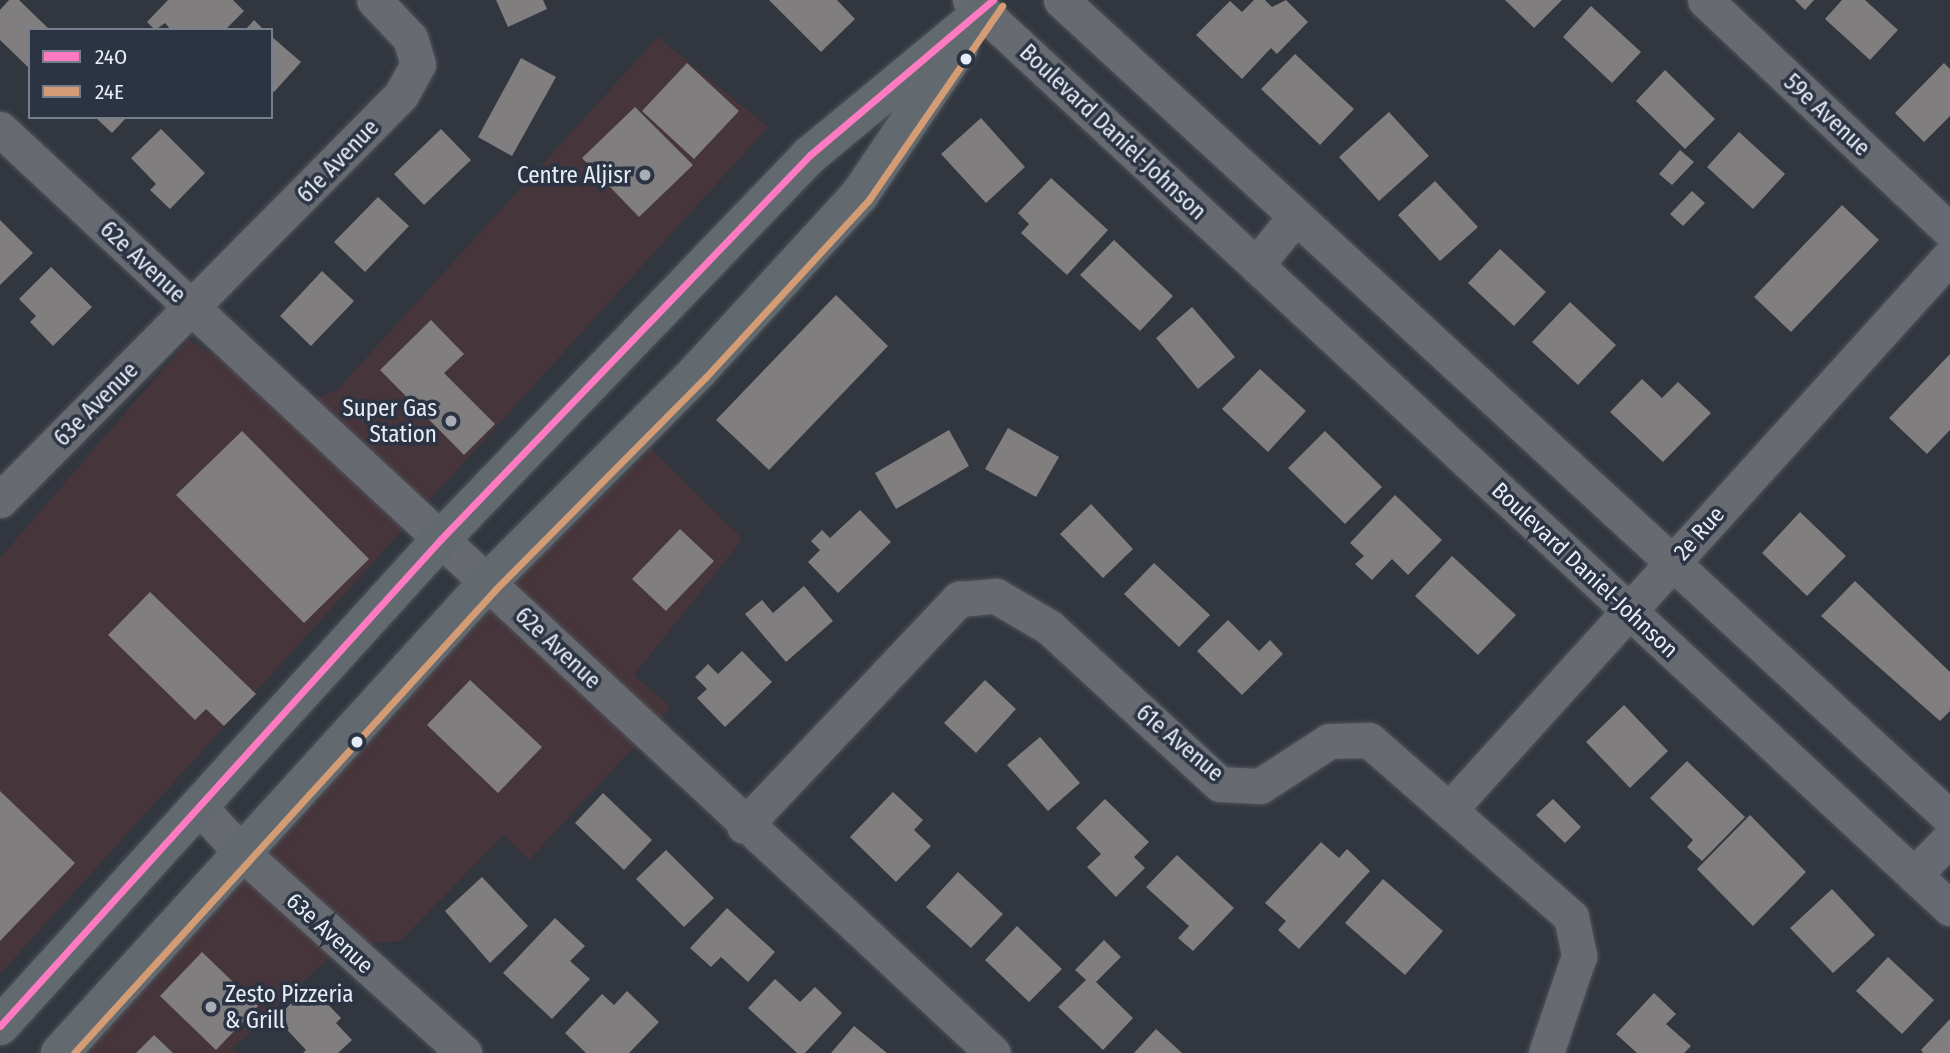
<!DOCTYPE html>
<style>
body{margin:0}
#map{position:relative;width:1950px;height:1053px;overflow:hidden;background:#32363e;font-family:"Fira Sans Condensed",sans-serif}
div>[style]{position:absolute}
[style*='--x']{left:calc(var(--x)*1px);top:calc(var(--y)*1px);width:calc(var(--w)*1px);rotate:calc(var(--a)*1deg)}
.commercial>*{inset:0;background:#46353b}
.building>*{inset:0;background:#817e80}
.roads{filter:drop-shadow(0 0 2px #50545b) drop-shadow(0 0 2px #50545b)}
.street>*{height:35px;margin:-17.5px;padding:0 17.5px;transform-origin:17.5px;border-radius:17.5px;background:#676a70}
.secondary>*{height:38px;margin:-19px;padding:0 19px;transform-origin:19px;border-radius:19px;background:#626a70}
.bus-1>*{height:7px;margin:-3.5px;padding:0 3.5px;transform-origin:3.5px;border-radius:3.5px;background:#fe7ac1}
.bus-2>*{height:7px;margin:-3.5px;padding:0 3.5px;transform-origin:3.5px;border-radius:3.5px;background:#d39c74}
.dots>*{width:19px;height:19px;translate:-50% -50%;box-sizing:border-box;border:4px solid #2c3444;border-radius:50%}
span{translate:-50% -50%;white-space:nowrap;text-align:center;line-height:1.15;-webkit-text-stroke:7px #2c3444;paint-order:stroke}
.street-label{font-size:23px;color:#e7edf7}
.poi-label{font-size:23px;color:#e7edf7}
.right{translate:-100% -50%;text-align:right}
.left{translate:0 -50%;text-align:left}
.legend{position:absolute;left:28px;top:28px;width:245px;height:91px;box-sizing:border-box;background:#2c3444;border:2px solid #777e8c;margin:0;padding:9px 12px;list-style:none;font-size:21px;color:#e7edf7}
.legend li{display:flex;align-items:center;gap:14px;height:35px}
.legend b{width:35px;border:2px solid #777e8c}
</style>
<div id="map">
<div class="commercial">
<div style="clip-path:polygon(658px 37px,768px 127px,0 974px,0 558px,189px 339px,291px 409px,337px 390px)"></div>
<div style="clip-path:polygon(651px 449px,743px 539px,634px 675px,671px 707px,529px 860px,504px 835px,400px 941px,343px 945px,233px 1048px,237px 1053px,64px 1053px,258px 833px)"></div>
</div>
<div class="building">
<div style="clip-path:polygon(9px 0,19px 0,50px 30px,30px 30px,30px 69px,0 40px,0 10px)"></div>
<div style="clip-path:polygon(168px 0,233px 0,244px 11px,225px 30px,171px 30px,165px 23px,155px 30px,147px 22px)"></div>
<div style="clip-path:polygon(496px 0,543px 0,547px 9px,508px 27px)"></div>
<div style="clip-path:polygon(769px 0,837px 0,855px 19px,821px 52px)"></div>
<div style="clip-path:polygon(1254px 0,1265px 0,1272px 7px,1286px 0,1308px 22px,1277px 54px,1271px 48px,1242px 79px,1196px 35px,1230px 1px,1242px 12px)"></div>
<div style="clip-path:polygon(1505px 0,1562px 0,1534px 28px)"></div>
<div style="clip-path:polygon(1795px 0,1814px 0,1805px 10px)"></div>
<div style="clip-path:polygon(1842px 0,1865px 0,1898px 30px,1870px 60px,1825px 19px)"></div>
<div style="clip-path:polygon(1591px 6px,1641px 52px,1612px 83px,1563px 37px)"></div>
<div style="clip-path:polygon(254px 20px,264px 30px,245px 30px)"></div>
<div style="clip-path:polygon(271px 36px,301px 62px,274px 92px,271px 90px)"></div>
<div style="clip-path:polygon(1295px 54px,1354px 109px,1320px 145px,1261px 89px)"></div>
<div style="clip-path:polygon(521px 58px,556px 77px,512px 156px,478px 137px)"></div>
<div style="clip-path:polygon(687px 63px,739px 111px,694px 159px,642px 111px)"></div>
<div style="clip-path:polygon(1944px 63px,1950px 69px,1950px 116px,1924px 142px,1895px 113px)"></div>
<div style="clip-path:polygon(1665px 70px,1715px 119px,1685px 149px,1636px 101px)"></div>
<div style="clip-path:polygon(635px 107px,693px 165px,639px 217px,582px 158px)"></div>
<div style="clip-path:polygon(1389px 112px,1429px 156px,1379px 201px,1339px 157px)"></div>
<div style="clip-path:polygon(95px 117px,127px 117px,112px 133px)"></div>
<div style="clip-path:polygon(981px 118px,1025px 167px,986px 203px,941px 154px)"></div>
<div style="clip-path:polygon(161px 129px,205px 173px,170px 209px,150px 190px,156px 184px,131px 158px)"></div>
<div style="clip-path:polygon(441px 129px,471px 160px,424px 205px,394px 174px)"></div>
<div style="clip-path:polygon(1739px 132px,1785px 174px,1753px 209px,1707px 167px)"></div>
<div style="clip-path:polygon(1680px 150px,1694px 162px,1672px 185px,1659px 174px)"></div>
<div style="clip-path:polygon(1051px 178px,1108px 230px,1067px 275px,1021px 233px,1029px 224px,1018px 213px)"></div>
<div style="clip-path:polygon(1435px 181px,1478px 227px,1440px 261px,1398px 215px)"></div>
<div style="clip-path:polygon(1692px 191px,1705px 203px,1683px 226px,1670px 214px)"></div>
<div style="clip-path:polygon(378px 197px,409px 226px,365px 272px,334px 242px)"></div>
<div style="clip-path:polygon(1842px 205px,1879px 240px,1791px 332px,1754px 297px)"></div>
<div style="clip-path:polygon(0 220px,33px 253px,0 285px)"></div>
<div style="clip-path:polygon(1114px 240px,1173px 296px,1140px 331px,1080px 275px)"></div>
<div style="clip-path:polygon(1500px 249px,1546px 292px,1514px 326px,1468px 283px)"></div>
<div style="clip-path:polygon(51px 267px,92px 307px,53px 346px,30px 322px,36px 316px,19px 299px)"></div>
<div style="clip-path:polygon(322px 271px,354px 301px,311px 346px,280px 316px)"></div>
<div style="clip-path:polygon(836px 295px,888px 346px,769px 470px,716px 420px)"></div>
<div style="clip-path:polygon(1570px 302px,1616px 345px,1578px 385px,1532px 342px)"></div>
<div style="clip-path:polygon(1192px 307px,1235px 357px,1198px 389px,1156px 338px)"></div>
<div style="clip-path:polygon(431px 320px,464px 354px,444px 373px,495px 424px,464px 455px,380px 370px)"></div>
<div style="clip-path:polygon(1950px 354px,1950px 430px,1927px 454px,1889px 418px)"></div>
<div style="clip-path:polygon(1260px 369px,1306px 411px,1268px 452px,1222px 409px)"></div>
<div style="clip-path:polygon(1642px 379px,1662px 398px,1678px 382px,1711px 413px,1663px 462px,1610px 412px)"></div>
<div style="clip-path:polygon(1008px 428px,1059px 457px,1036px 497px,985px 469px)"></div>
<div style="clip-path:polygon(949px 430px,969px 466px,896px 509px,875px 473px)"></div>
<div style="clip-path:polygon(242px 431px,369px 559px,304px 623px,176px 495px)"></div>
<div style="clip-path:polygon(1325px 431px,1382px 487px,1345px 524px,1288px 468px)"></div>
<div style="clip-path:polygon(1395px 495px,1442px 540px,1408px 575px,1392px 559px,1372px 580px,1355px 564px,1364px 556px,1350px 543px)"></div>
<div style="clip-path:polygon(1091px 504px,1133px 549px,1103px 578px,1060px 534px)"></div>
<div style="clip-path:polygon(860px 510px,891px 542px,838px 593px,808px 562px,820px 550px,811px 541px,822px 530px,830px 538px)"></div>
<div style="clip-path:polygon(1800px 512px,1846px 556px,1807px 596px,1762px 553px)"></div>
<div style="clip-path:polygon(680px 529px,714px 561px,666px 611px,632px 579px)"></div>
<div style="clip-path:polygon(1452px 556px,1516px 615px,1478px 655px,1415px 596px)"></div>
<div style="clip-path:polygon(1154px 563px,1210px 615px,1179px 647px,1124px 594px)"></div>
<div style="clip-path:polygon(1855px 581px,1950px 672px,1950px 711px,1940px 721px,1821px 616px)"></div>
<div style="clip-path:polygon(804px 586px,833px 621px,786px 662px,745px 614px,762px 600px,773px 613px)"></div>
<div style="clip-path:polygon(150px 592px,256px 694px,224px 726px,206px 709px,195px 720px,108px 635px)"></div>
<div style="clip-path:polygon(1228px 620px,1259px 651px,1270px 640px,1283px 654px,1242px 695px,1197px 651px)"></div>
<div style="clip-path:polygon(742px 651px,772px 682px,725px 727px,697px 698px,707px 689px,695px 677px,708px 664px,718px 674px)"></div>
<div style="clip-path:polygon(470px 680px,542px 747px,498px 793px,427px 725px)"></div>
<div style="clip-path:polygon(985px 680px,1016px 709px,976px 753px,944px 723px)"></div>
<div style="clip-path:polygon(1624px 705px,1668px 751px,1630px 788px,1586px 742px)"></div>
<div style="clip-path:polygon(1040px 737px,1080px 783px,1048px 811px,1007px 765px)"></div>
<div style="clip-path:polygon(1687px 761px,1745px 817px,1702px 861px,1687px 847px,1693px 840px,1650px 798px)"></div>
<div style="clip-path:polygon(0 791px,75px 863px,0 941px)"></div>
<div style="clip-path:polygon(893px 792px,923px 820px,914px 830px,931px 846px,896px 882px,850px 837px)"></div>
<div style="clip-path:polygon(603px 793px,652px 840px,624px 870px,575px 823px)"></div>
<div style="clip-path:polygon(1105px 799px,1149px 842px,1134px 857px,1145px 868px,1116px 897px,1087px 867px,1101px 854px,1076px 828px)"></div>
<div style="clip-path:polygon(1553px 799px,1581px 827px,1565px 843px,1536px 815px)"></div>
<div style="clip-path:polygon(1750px 815px,1806px 872px,1753px 926px,1697px 869px)"></div>
<div style="clip-path:polygon(1321px 842px,1339px 858px,1347px 849px,1370px 871px,1299px 949px,1278px 930px,1286px 921px,1265px 903px)"></div>
<div style="clip-path:polygon(666px 850px,714px 898px,684px 927px,636px 879px)"></div>
<div style="clip-path:polygon(1177px 855px,1234px 908px,1193px 951px,1178px 938px,1189px 926px,1146px 887px)"></div>
<div style="clip-path:polygon(958px 872px,1003px 914px,971px 948px,926px 907px)"></div>
<div style="clip-path:polygon(482px 877px,528px 926px,490px 963px,445px 911px)"></div>
<div style="clip-path:polygon(1383px 879px,1443px 931px,1405px 975px,1345px 923px)"></div>
<div style="clip-path:polygon(1832px 889px,1875px 935px,1833px 973px,1790px 928px)"></div>
<div style="clip-path:polygon(727px 908px,775px 952px,748px 982px,721px 957px,711px 967px,690px 948px)"></div>
<div style="clip-path:polygon(555px 918px,585px 946px,570px 961px,590px 979px,552px 1019px,503px 973px)"></div>
<div style="clip-path:polygon(1017px 926px,1062px 969px,1029px 1002px,985px 960px)"></div>
<div style="clip-path:polygon(1104px 940px,1121px 957px,1096px 982px,1133px 1018px,1103px 1050px,1058px 1007px,1086px 980px,1075px 970px)"></div>
<div style="clip-path:polygon(202px 952px,258px 1006px,216px 1050px,160px 996px)"></div>
<div style="clip-path:polygon(1888px 957px,1934px 1000px,1902px 1034px,1856px 991px)"></div>
<div style="clip-path:polygon(775px 979px,800px 1002px,815px 987px,842px 1013px,805px 1053px,797px 1053px,748px 1008px)"></div>
<div style="clip-path:polygon(627px 991px,659px 1022px,629px 1053px,586px 1053px,565px 1033px,602px 994px,614px 1005px)"></div>
<div style="clip-path:polygon(302px 993px,314px 1006px,322px 998px,341px 1018px,336px 1023px,352px 1040px,338px 1053px,303px 1053px,306px 1050px,276px 1018px)"></div>
<div style="clip-path:polygon(1654px 993px,1676px 1014px,1666px 1024px,1691px 1046px,1684px 1053px,1637px 1053px,1616px 1034px)"></div>
<div style="clip-path:polygon(1950px 1019px,1950px 1053px,1923px 1053px,1921px 1050px)"></div>
<div style="clip-path:polygon(854px 1026px,887px 1053px,831px 1053px)"></div>
<div style="clip-path:polygon(1156px 1029px,1182px 1053px,1134px 1053px)"></div>
<div style="clip-path:polygon(154px 1035px,173px 1053px,136px 1053px)"></div>
</div>
<div class="roads">
<div class="street">
<div style="--x:970;--y:0;--w:1336;--a:42.82"></div>
<div style="--x:1061;--y:0;--w:1208;--a:42.62"></div>
<div style="--x:1705;--y:0;--w:337;--a:43.3"></div>
<div style="--x:0;--y:129;--w:1356;--a:42.94"></div>
<div style="--x:1256;--y:265;--w:63;--a:-50.8"></div>
<div style="--x:0;--y:500;--w:570;--a:-45.28"></div>
<div style="--x:401;--y:95;--w:35;--a:-61"></div>
<div style="--x:418;--y:64;--w:27;--a:-107"></div>
<div style="--x:410;--y:38;--w:52;--a:-133.5"></div>
<div style="--x:201;--y:809;--w:60;--a:47"></div>
<div style="--x:242;--y:853;--w:299;--a:42"></div>
<div style="--x:1449;--y:810;--w:747;--a:-47.88"></div>
<div style="--x:744;--y:826;--w:313;--a:-46.6"></div>
<div style="--x:959;--y:599;--w:37;--a:-5"></div>
<div style="--x:996;--y:596;--w:61;--a:30.3"></div>
<div style="--x:1049;--y:627;--w:232;--a:42.6"></div>
<div style="--x:1220;--y:784;--w:40;--a:2.9"></div>
<div style="--x:1260;--y:786;--w:82;--a:-33.1"></div>
<div style="--x:1329;--y:741;--w:40;--a:-1.4"></div>
<div style="--x:1369;--y:740;--w:269;--a:41.2"></div>
<div style="--x:1571;--y:917;--w:40;--a:78"></div>
<div style="--x:1579;--y:956;--w:102;--a:108.8"></div>
<div style="--x:1914;--y:875;--w:52;--a:-45.8"></div>
</div>
<div class="secondary">
<div style="--x:0;--y:1026;--w:657;--a:-47.84"></div>
<div style="--x:441;--y:539;--w:533;--a:-46.14"></div>
<div style="--x:810;--y:155;--w:224;--a:-39.6"></div>
<div style="--x:60;--y:1053;--w:636;--a:-47.74"></div>
<div style="--x:488;--y:582;--w:298;--a:-45.1"></div>
<div style="--x:698;--y:371;--w:240;--a:-47.5"></div>
<div style="--x:860;--y:194;--w:177;--a:-56"></div>
</div>
</div>
<div class="bus-1">
<div style="--x:0;--y:1026;--w:657;--a:-47.84"></div>
<div style="--x:441;--y:539;--w:533;--a:-46.14"></div>
<div style="--x:810;--y:155;--w:240;--a:-40.3"></div>
</div>
<div class="bus-2">
<div style="--x:74;--y:1053;--w:627;--a:-47.71"></div>
<div style="--x:496;--y:589;--w:297;--a:-45.3"></div>
<div style="--x:705;--y:378;--w:241;--a:-47.4"></div>
<div style="--x:868;--y:201;--w:237;--a:-55.5"></div>
</div>
<div class="dots">
<div style="left:966px;top:59px;background:#e7edf7"></div>
<div style="left:645px;top:175px;background:#a8adb6"></div>
<div style="left:451px;top:421px;background:#a8adb6"></div>
<div style="left:357px;top:742px;background:#e7edf7"></div>
<div style="left:211px;top:1007px;background:#a8adb6"></div>
</div>
<div class="street-label">
<span style="left:1827px;top:115px;rotate:43deg">59e Avenue</span>
<span style="left:1113px;top:132px;rotate:43deg">Boulevard Daniel-Johnson</span>
<span style="left:338px;top:161px;rotate:-46deg">61e Avenue</span>
<span style="left:143px;top:262px;rotate:43deg">62e Avenue</span>
<span style="left:96px;top:404px;rotate:-45deg">63e Avenue</span>
<span style="left:1699px;top:533px;rotate:-48deg">2e Rue</span>
<span style="left:1585px;top:570px;rotate:43deg">Boulevard Daniel-Johnson</span>
<span style="left:558px;top:648px;rotate:43deg">62e Avenue</span>
<span style="left:1180px;top:743px;rotate:40deg">61e Avenue</span>
<span style="left:330px;top:933px;rotate:42deg">63e Avenue</span>
</div>
<div class="poi-label">
<span class="right" style="left:631px;top:175px">Centre Aljisr</span>
<span class="right" style="left:437px;top:421px">Super Gas<br>Station</span>
<span class="left" style="left:225px;top:1007px">Zesto Pizzeria<br>&amp; Grill</span>
</div>
<ul class="legend">
<li><b style="height:9px;background:#fe7ac1"></b>24O</li>
<li><b style="height:9px;background:#d39c74"></b>24E</li>
</ul>
</div>
